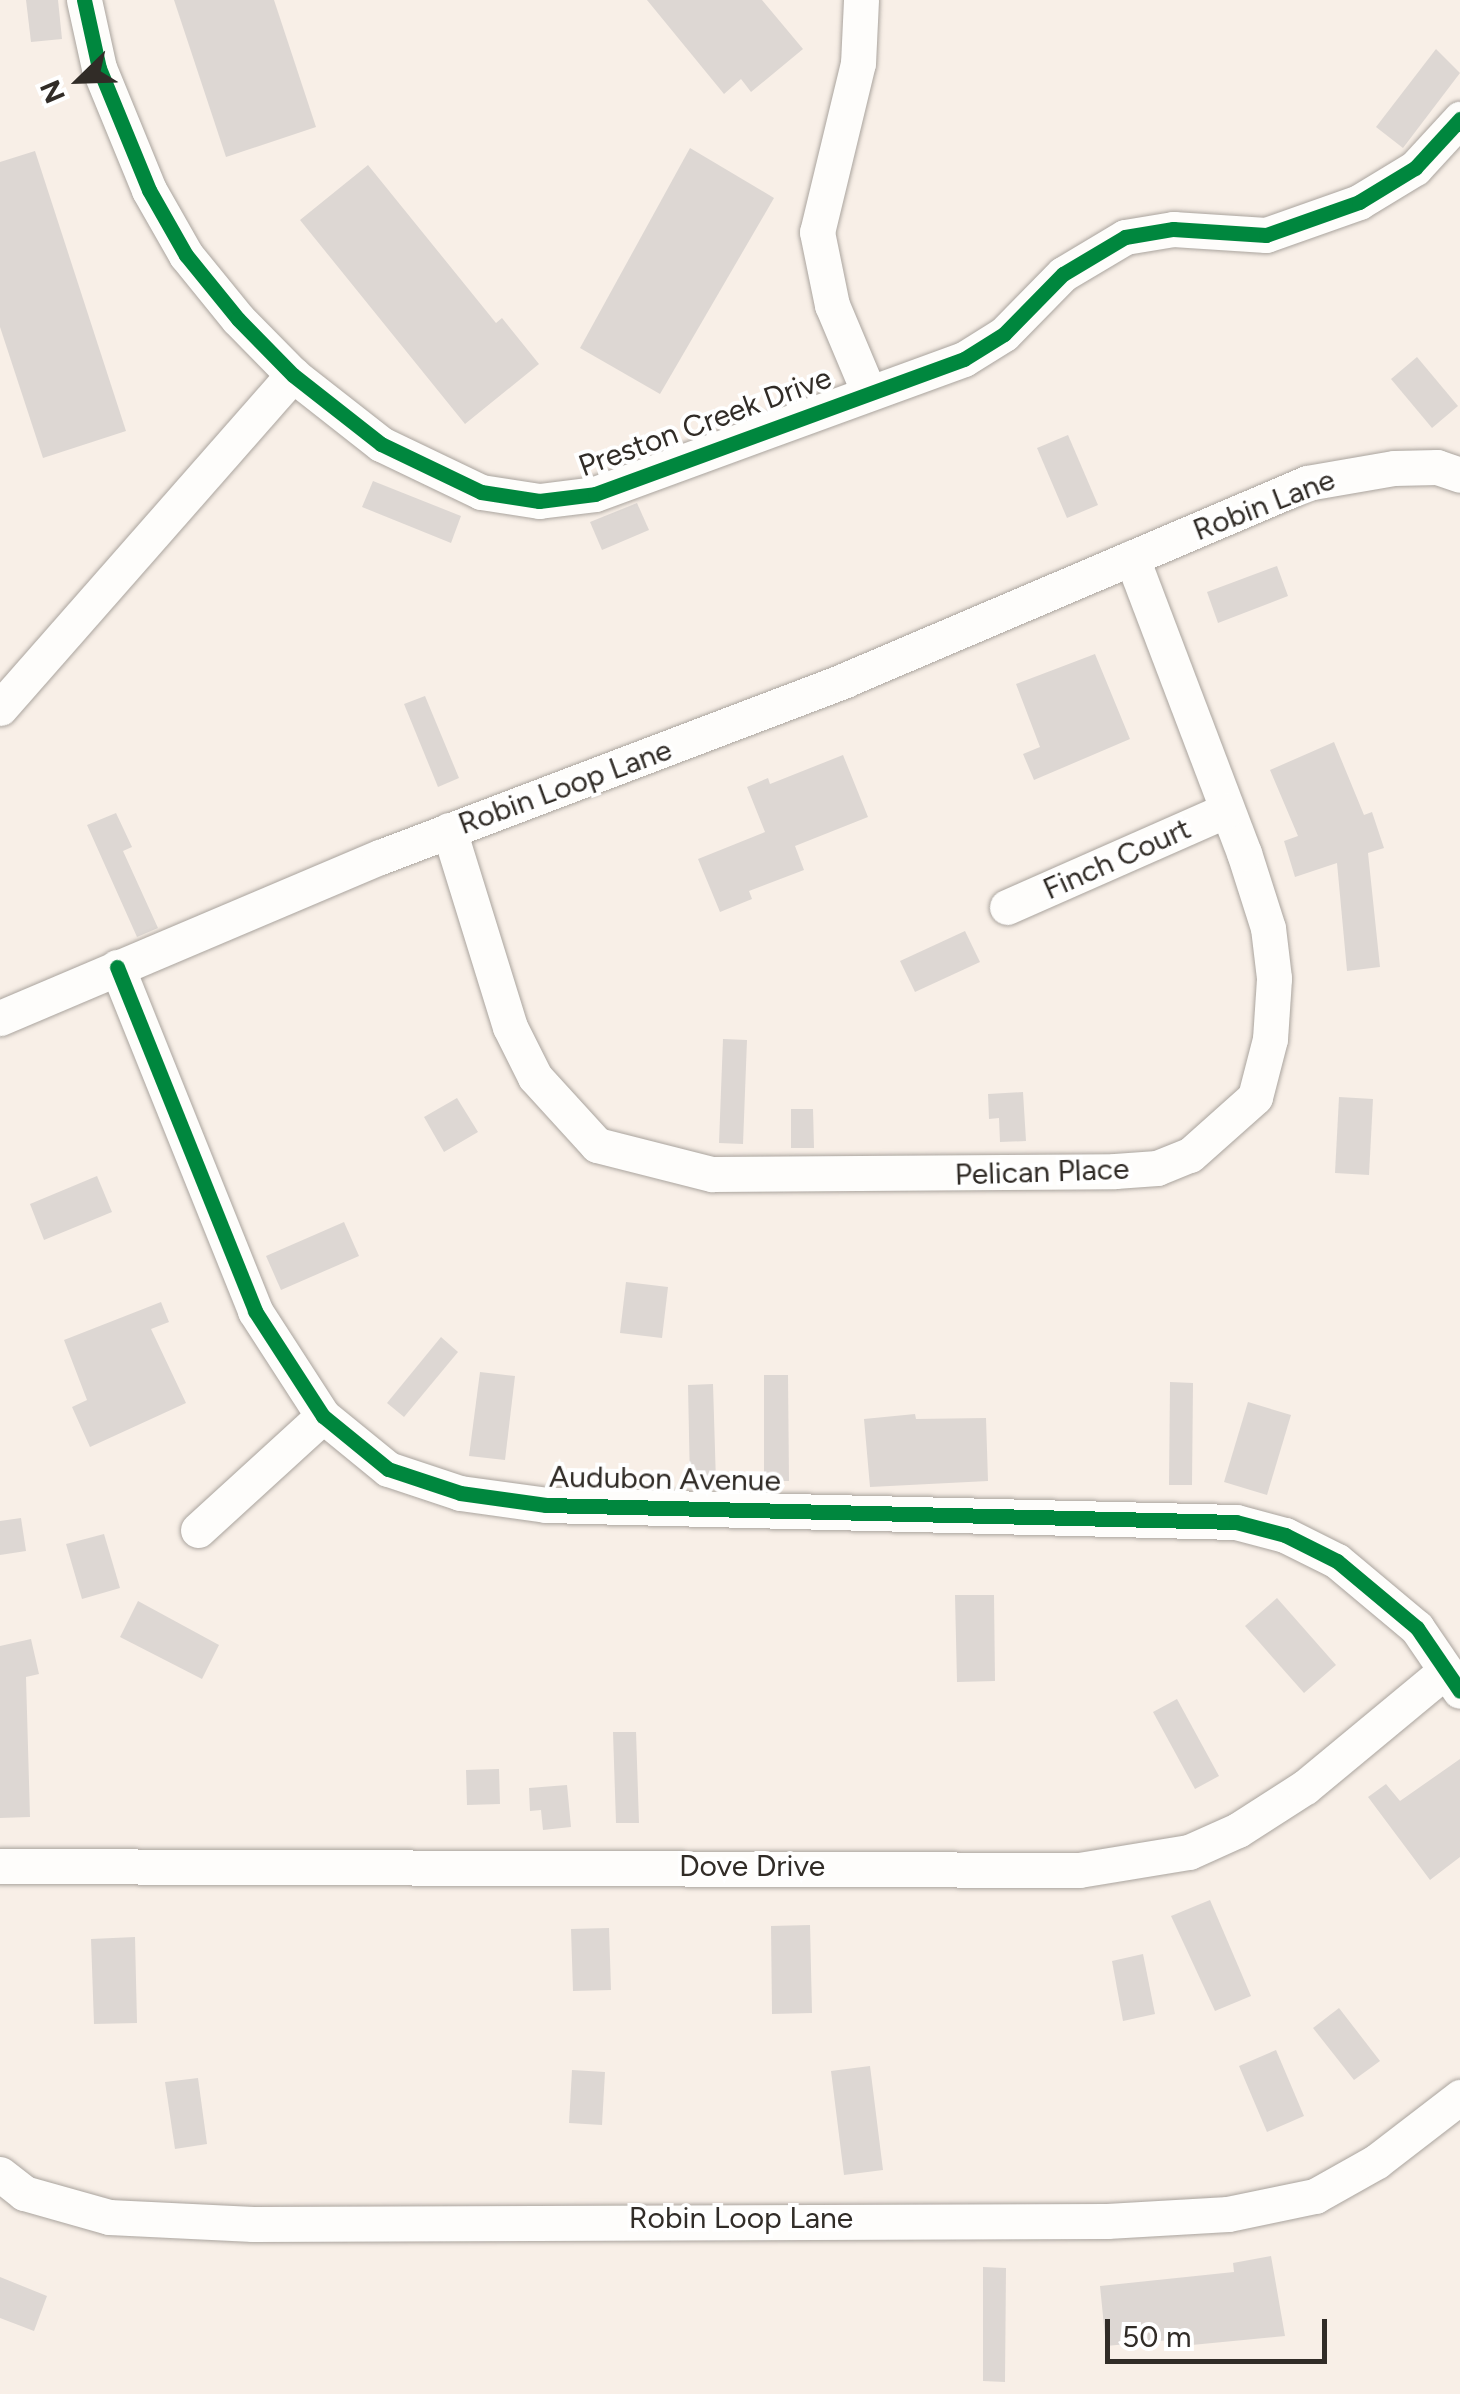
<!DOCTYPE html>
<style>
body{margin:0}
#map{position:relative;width:1460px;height:2394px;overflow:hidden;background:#f8efe7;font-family:Figtree,sans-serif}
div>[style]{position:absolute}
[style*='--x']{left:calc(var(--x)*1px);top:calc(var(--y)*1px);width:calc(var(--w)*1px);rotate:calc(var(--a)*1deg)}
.building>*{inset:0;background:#ddd7d3}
.roads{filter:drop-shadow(0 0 2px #aaa49e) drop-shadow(0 0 2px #aaa49e)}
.street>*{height:35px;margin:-17.5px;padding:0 17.5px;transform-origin:17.5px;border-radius:17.5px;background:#fefdfb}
.cycleway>*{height:15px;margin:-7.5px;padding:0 7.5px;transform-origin:7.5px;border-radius:7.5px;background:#00873e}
span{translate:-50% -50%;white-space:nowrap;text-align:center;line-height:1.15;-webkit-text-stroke:8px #fff;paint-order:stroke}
.street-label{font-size:30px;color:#312c27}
.north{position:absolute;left:30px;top:30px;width:100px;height:100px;-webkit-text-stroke:8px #fff;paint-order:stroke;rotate:247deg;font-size:28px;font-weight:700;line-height:40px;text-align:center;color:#312c27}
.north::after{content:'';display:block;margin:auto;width:35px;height:45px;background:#312c27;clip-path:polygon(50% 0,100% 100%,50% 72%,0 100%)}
.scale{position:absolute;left:1105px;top:2319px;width:222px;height:45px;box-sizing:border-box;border:5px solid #312c27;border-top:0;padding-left:12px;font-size:30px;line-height:35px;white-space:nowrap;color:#312c27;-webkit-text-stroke:8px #fff;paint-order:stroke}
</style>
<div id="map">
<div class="building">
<div style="clip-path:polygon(26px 0,58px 0,62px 39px,31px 42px)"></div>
<div style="clip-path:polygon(174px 0,274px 0,316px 127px,226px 157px)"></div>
<div style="clip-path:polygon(647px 0,762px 0,803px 49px,751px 92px,741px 79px,724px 94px)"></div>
<div style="clip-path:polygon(1436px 49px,1460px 73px,1403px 148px,1376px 127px)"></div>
<div style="clip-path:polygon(690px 148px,774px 198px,660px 394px,580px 348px)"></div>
<div style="clip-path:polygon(35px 151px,126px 431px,43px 458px,0 327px,0 162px)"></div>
<div style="clip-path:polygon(368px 165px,496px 323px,502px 318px,539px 364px,465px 424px,300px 220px)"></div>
<div style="clip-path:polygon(1417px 357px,1458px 406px,1432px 428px,1391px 379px)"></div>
<div style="clip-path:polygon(1068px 435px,1098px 505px,1067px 518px,1037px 448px)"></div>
<div style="clip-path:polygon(373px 481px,461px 516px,451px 543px,362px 507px)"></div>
<div style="clip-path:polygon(637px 503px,649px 530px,602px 550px,590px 522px)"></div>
<div style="clip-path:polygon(1277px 566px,1288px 596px,1218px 623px,1207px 592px)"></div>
<div style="clip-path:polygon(1095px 654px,1130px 739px,1034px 780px,1023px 754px,1040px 747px,1016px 684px)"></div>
<div style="clip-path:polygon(425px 696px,459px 778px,438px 787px,404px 704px)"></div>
<div style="clip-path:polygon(1334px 742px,1364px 815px,1372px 812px,1384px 848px,1368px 853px,1380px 967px,1347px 971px,1337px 863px,1295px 877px,1284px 841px,1298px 836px,1270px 770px)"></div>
<div style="clip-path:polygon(843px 755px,868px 817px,795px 846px,804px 870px,749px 891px,752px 899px,720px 912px,698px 859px,765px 832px,747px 787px,768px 778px,770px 784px)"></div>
<div style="clip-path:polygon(116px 813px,132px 847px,123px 851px,158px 928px,137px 937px,87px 825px)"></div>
<div style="clip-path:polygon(965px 931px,980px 962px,915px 992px,900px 961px)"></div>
<div style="clip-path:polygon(723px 1039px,747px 1040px,743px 1144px,719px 1143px)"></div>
<div style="clip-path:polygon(1023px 1092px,1026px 1141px,1000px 1142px,999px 1118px,989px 1119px,988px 1094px)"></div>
<div style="clip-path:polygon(1339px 1097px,1373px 1099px,1369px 1175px,1335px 1173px)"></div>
<div style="clip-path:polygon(457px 1098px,478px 1132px,444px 1152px,424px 1117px)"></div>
<div style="clip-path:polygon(791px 1109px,813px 1109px,814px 1148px,791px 1148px)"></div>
<div style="clip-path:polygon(97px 1176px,112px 1212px,44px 1240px,30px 1204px)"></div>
<div style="clip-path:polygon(344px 1222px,359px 1256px,281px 1290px,266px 1256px)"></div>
<div style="clip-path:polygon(626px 1282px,668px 1287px,662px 1338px,620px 1333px)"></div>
<div style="clip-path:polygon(161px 1302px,169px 1322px,151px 1329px,186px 1403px,90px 1447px,72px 1407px,87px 1400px,64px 1340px)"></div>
<div style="clip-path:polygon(441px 1337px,458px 1352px,404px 1417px,387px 1403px)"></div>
<div style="clip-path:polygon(480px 1372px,515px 1376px,505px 1460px,469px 1456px)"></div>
<div style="clip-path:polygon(764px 1375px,788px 1375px,789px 1481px,764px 1481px)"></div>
<div style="clip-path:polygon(1170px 1382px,1193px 1383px,1192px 1485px,1169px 1485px)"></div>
<div style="clip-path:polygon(713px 1384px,716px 1483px,690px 1484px,688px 1385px)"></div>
<div style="clip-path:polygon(1248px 1402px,1291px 1415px,1267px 1495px,1224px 1482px)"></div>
<div style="clip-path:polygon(915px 1414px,916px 1419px,986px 1418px,988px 1481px,870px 1487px,864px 1419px)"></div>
<div style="clip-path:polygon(21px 1518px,26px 1551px,0 1555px,0 1521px)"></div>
<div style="clip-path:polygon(104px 1534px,120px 1588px,82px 1599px,66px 1544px)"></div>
<div style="clip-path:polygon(955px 1595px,994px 1595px,995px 1681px,957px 1682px)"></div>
<div style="clip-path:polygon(1277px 1598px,1336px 1665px,1304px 1693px,1245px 1626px)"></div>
<div style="clip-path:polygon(138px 1601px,219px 1645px,202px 1679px,120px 1637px)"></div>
<div style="clip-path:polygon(31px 1639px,39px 1674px,26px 1677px,30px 1817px,0 1818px,0 1646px)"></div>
<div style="clip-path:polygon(1177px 1699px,1219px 1776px,1195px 1789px,1153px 1712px)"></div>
<div style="clip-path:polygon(613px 1732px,636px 1732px,639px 1823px,616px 1823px)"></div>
<div style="clip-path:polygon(1460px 1759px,1460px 1857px,1430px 1880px,1368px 1797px,1386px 1784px,1400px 1801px)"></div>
<div style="clip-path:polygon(499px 1769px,500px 1804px,467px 1805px,466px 1770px)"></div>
<div style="clip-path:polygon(567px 1785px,571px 1827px,543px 1830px,541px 1810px,530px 1811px,529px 1788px)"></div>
<div style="clip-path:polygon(1210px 1900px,1251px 1996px,1215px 2011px,1171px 1916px)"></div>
<div style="clip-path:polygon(810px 1925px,812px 2013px,772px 2014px,771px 1926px)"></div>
<div style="clip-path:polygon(609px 1928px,611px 1990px,573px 1991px,571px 1929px)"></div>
<div style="clip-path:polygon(135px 1937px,137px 2023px,94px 2024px,91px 1939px)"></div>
<div style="clip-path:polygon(1143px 1954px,1155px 2014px,1123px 2021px,1112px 1961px)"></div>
<div style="clip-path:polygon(1339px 2008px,1380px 2061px,1354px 2080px,1313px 2028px)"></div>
<div style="clip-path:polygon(1276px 2050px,1304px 2116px,1267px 2132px,1239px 2066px)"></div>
<div style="clip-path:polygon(870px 2066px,883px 2170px,844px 2175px,831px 2071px)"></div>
<div style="clip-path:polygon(572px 2070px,605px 2072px,602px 2125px,569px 2123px)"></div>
<div style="clip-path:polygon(198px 2078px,207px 2144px,175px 2149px,165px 2082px)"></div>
<div style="clip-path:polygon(1271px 2256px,1285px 2336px,1171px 2347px,1170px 2340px,1106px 2346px,1100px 2286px,1234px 2272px,1233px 2263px)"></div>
<div style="clip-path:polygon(983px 2267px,1006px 2268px,1005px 2382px,983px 2381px)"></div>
<div style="clip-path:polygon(0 2277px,47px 2296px,34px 2331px,0 2318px)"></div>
</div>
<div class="roads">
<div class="street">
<div style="--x:84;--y:0;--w:70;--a:77.6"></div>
<div style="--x:99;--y:68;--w:132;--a:67.7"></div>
<div style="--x:149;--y:190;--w:75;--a:60.4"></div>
<div style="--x:186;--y:255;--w:82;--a:50.9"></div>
<div style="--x:238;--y:319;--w:78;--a:45.5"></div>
<div style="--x:293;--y:375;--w:112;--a:38.1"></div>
<div style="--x:381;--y:444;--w:111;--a:25.6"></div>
<div style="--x:481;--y:492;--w:59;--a:8.8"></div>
<div style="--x:539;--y:501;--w:56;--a:-7.1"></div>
<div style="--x:595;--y:494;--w:393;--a:-20.1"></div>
<div style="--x:964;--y:359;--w:47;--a:-32"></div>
<div style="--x:1004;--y:334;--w:84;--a:-45.5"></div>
<div style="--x:1063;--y:274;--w:72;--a:-30.8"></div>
<div style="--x:1125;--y:237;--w:49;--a:-9.5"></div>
<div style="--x:1173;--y:229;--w:93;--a:3.7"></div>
<div style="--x:1266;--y:235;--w:99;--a:-19.5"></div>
<div style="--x:1359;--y:202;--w:66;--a:-31.3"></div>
<div style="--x:1415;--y:168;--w:67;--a:-47.4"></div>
<div style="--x:861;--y:0;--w:63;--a:92.7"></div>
<div style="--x:858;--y:63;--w:174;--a:103.6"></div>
<div style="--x:817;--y:232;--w:75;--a:78.4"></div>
<div style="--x:832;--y:305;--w:95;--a:67.2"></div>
<div style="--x:0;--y:708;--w:444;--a:-48.7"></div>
<div style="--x:449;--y:830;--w:206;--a:72.8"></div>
<div style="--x:510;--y:1027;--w:56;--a:63.4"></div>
<div style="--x:535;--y:1077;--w:92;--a:47.6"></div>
<div style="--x:597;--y:1145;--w:119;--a:14.2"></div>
<div style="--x:712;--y:1174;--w:403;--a:-0.4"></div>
<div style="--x:1115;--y:1171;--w:42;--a:-4.1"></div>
<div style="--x:1157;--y:1168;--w:35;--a:-22"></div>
<div style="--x:1190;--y:1155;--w:87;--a:-41.7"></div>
<div style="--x:1255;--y:1097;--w:60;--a:-75.5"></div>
<div style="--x:1270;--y:1039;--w:61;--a:-86.2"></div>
<div style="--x:1274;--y:978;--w:50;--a:-96.8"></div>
<div style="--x:1268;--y:928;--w:79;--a:-107.7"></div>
<div style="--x:1244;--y:853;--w:316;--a:-110.8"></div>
<div style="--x:1007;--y:907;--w:240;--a:-23.8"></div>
<div style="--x:117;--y:967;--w:371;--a:68.1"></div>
<div style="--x:255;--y:1311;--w:125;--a:57.1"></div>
<div style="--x:323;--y:1416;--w:84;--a:39.2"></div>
<div style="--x:388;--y:1469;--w:76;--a:18.4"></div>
<div style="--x:460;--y:1493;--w:87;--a:7.9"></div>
<div style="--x:546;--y:1505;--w:690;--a:1.41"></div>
<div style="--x:1236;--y:1522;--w:51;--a:14.9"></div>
<div style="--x:1285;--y:1535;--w:58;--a:26.6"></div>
<div style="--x:1337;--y:1561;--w:104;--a:39.9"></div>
<div style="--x:1417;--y:1628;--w:76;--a:55.7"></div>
<div style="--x:0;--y:1018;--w:413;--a:-23"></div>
<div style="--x:380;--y:857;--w:498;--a:-20.8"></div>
<div style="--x:845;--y:680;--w:502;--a:-23.09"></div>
<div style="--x:1307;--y:483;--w:88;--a:-9.8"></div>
<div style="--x:1394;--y:468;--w:43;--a:-1.3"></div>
<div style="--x:1437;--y:467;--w:24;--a:19"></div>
<div style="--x:198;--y:1530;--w:169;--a:-42.4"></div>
<div style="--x:0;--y:1866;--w:1079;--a:0.21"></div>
<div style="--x:1079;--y:1870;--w:111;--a:-9.3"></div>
<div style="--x:1189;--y:1852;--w:54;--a:-24.2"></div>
<div style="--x:1238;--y:1830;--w:80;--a:-32.7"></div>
<div style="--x:1305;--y:1787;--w:180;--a:-39.6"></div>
<div style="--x:0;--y:2174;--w:31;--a:38"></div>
<div style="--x:24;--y:2193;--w:88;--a:15.8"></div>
<div style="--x:109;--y:2217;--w:144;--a:2.8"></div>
<div style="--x:253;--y:2224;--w:854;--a:-0.2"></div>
<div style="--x:1107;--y:2221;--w:121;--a:-3.3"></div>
<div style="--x:1228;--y:2214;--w:89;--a:-11.7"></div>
<div style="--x:1315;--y:2196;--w:71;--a:-29.4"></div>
<div style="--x:1377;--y:2161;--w:105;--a:-37.6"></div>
</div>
</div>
<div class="cycleway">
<div style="--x:84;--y:0;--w:70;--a:77.6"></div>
<div style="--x:99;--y:68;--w:132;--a:67.7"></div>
<div style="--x:149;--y:190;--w:75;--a:60.4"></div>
<div style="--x:186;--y:255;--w:82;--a:50.9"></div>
<div style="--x:238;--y:319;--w:78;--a:45.5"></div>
<div style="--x:293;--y:375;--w:112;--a:38.1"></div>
<div style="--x:381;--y:444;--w:111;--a:25.6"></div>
<div style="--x:481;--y:492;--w:59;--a:8.8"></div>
<div style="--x:539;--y:501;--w:56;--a:-7.1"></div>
<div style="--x:595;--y:494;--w:393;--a:-20.1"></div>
<div style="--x:964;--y:359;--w:47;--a:-32"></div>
<div style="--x:1004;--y:334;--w:84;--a:-45.5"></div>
<div style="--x:1063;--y:274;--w:72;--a:-30.8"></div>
<div style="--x:1125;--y:237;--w:49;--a:-9.5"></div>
<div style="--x:1173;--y:229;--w:93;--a:3.7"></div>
<div style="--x:1266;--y:235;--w:99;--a:-19.5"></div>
<div style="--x:1359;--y:202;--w:66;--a:-31.3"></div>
<div style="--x:1415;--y:168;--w:67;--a:-47.4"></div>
<div style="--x:117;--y:967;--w:371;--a:68.1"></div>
<div style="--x:255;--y:1311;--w:125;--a:57.1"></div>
<div style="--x:323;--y:1416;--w:84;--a:39.2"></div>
<div style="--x:388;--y:1469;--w:76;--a:18.4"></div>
<div style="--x:460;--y:1493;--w:87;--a:7.9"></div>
<div style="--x:546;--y:1505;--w:690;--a:1.41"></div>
<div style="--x:1236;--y:1522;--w:51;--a:14.9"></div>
<div style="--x:1285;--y:1535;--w:58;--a:26.6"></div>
<div style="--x:1337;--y:1561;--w:104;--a:39.9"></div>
<div style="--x:1417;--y:1628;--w:76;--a:55.7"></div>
</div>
<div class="street-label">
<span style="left:705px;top:422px;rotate:-20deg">Preston Creek Drive</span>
<span style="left:1264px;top:505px;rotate:-21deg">Robin Lane</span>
<span style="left:565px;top:787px;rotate:-20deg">Robin Loop Lane</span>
<span style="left:1117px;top:859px;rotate:-24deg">Finch Court</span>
<span style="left:1042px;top:1172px;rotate:-2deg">Pelican Place</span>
<span style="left:665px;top:1479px;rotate:1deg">Audubon Avenue</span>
<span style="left:752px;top:1866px">Dove Drive</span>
<span style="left:741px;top:2218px">Robin Loop Lane</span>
</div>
<div class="north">N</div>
<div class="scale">50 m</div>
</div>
